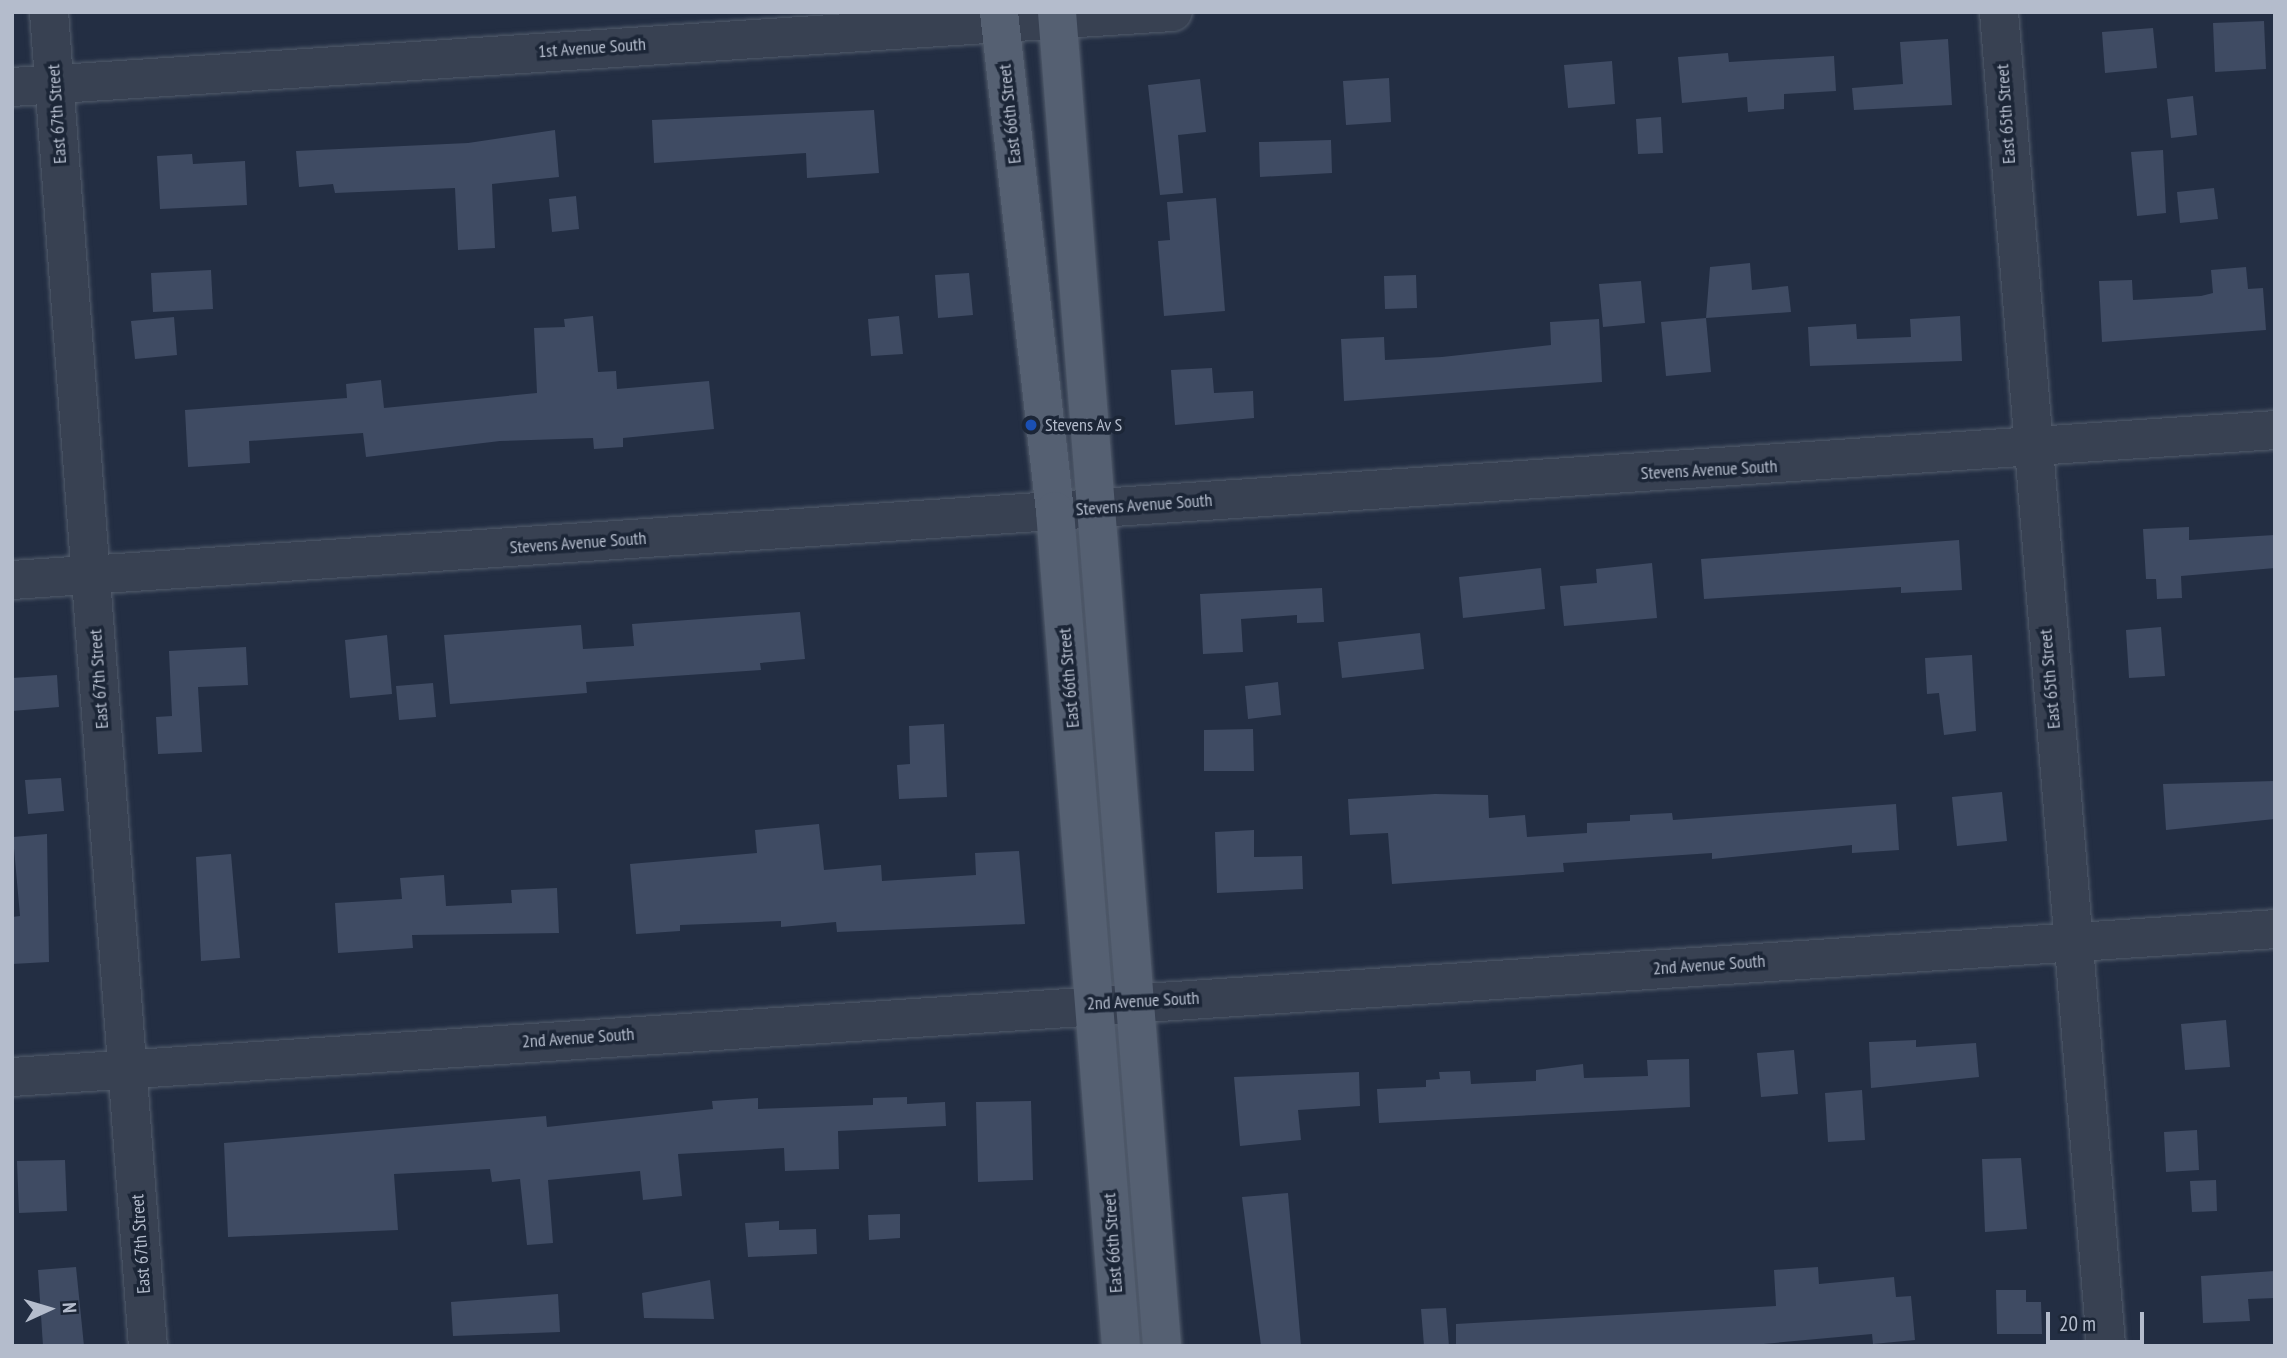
<!DOCTYPE html>
<style>
body{margin:0}
#map{position:relative;width:2287px;height:1358px;overflow:hidden;background:#232e43;font-family:"PT Sans Narrow",sans-serif}
div>[style]{position:absolute}
[style*='--x']{left:calc(var(--x)*1px);top:calc(var(--y)*1px);width:calc(var(--w)*1px);rotate:calc(var(--a)*1deg)}
.building>*{inset:0;background:#3f4b63}
.roads{filter:drop-shadow(0 0 2px #525c6c) drop-shadow(0 0 2px #525c6c)}
.minor>*{height:38px;margin:-19px;padding:0 19px;transform-origin:19px;border-radius:19px;background:#384152}
.major>*{height:38px;margin:-19px;padding:0 19px;transform-origin:19px;border-radius:19px;background:#556072}
.dots>*{width:19px;height:19px;translate:-50% -50%;box-sizing:border-box;border:4px solid #1c2637;border-radius:50%}
span{translate:-50% -50%;white-space:nowrap;text-align:center;line-height:1.15;-webkit-text-stroke:7px #1c2637;paint-order:stroke}
.street-label{font-size:18px;color:#b4bccc}
.poi-label{font-size:18px;color:#b4bccc}
.left{translate:0 -50%;text-align:left}
.frame{position:absolute;inset:0;border:14px solid #b4bccc;pointer-events:none}
.north{position:absolute;left:14px;top:1274px;width:70px;height:70px;-webkit-text-stroke:5px #1c2637;paint-order:stroke;rotate:86deg;font-size:19px;font-weight:700;line-height:28px;text-align:center;color:#b4bccc}
.north::after{content:'';display:block;margin:auto;width:24px;height:32px;background:#b4bccc;clip-path:polygon(50% 0,100% 100%,50% 72%,0 100%)}
.scale{position:absolute;left:2046px;top:1312px;width:98px;height:32px;box-sizing:border-box;border:4px solid #b4bccc;border-top:0;padding-left:9px;font-size:21px;line-height:24px;white-space:nowrap;color:#b4bccc;-webkit-text-stroke:5px #1c2637;paint-order:stroke}
</style>
<div id="map">
<div class="building">
<div style="clip-path:polygon(2264px 21px,2266px 69px,2215px 72px,2213px 23px)"></div>
<div style="clip-path:polygon(2153px 28px,2157px 68px,2105px 73px,2102px 32px)"></div>
<div style="clip-path:polygon(1948px 39px,1952px 105px,1854px 110px,1852px 88px,1903px 84px,1900px 42px)"></div>
<div style="clip-path:polygon(1728px 53px,1729px 62px,1834px 56px,1836px 91px,1784px 94px,1784px 109px,1748px 112px,1747px 97px,1682px 103px,1678px 57px)"></div>
<div style="clip-path:polygon(1612px 61px,1615px 104px,1568px 108px,1564px 65px)"></div>
<div style="clip-path:polygon(1389px 78px,1391px 122px,1346px 125px,1343px 81px)"></div>
<div style="clip-path:polygon(1200px 79px,1206px 132px,1178px 135px,1183px 193px,1160px 195px,1148px 85px)"></div>
<div style="clip-path:polygon(2193px 96px,2197px 135px,2171px 138px,2167px 99px)"></div>
<div style="clip-path:polygon(874px 110px,879px 173px,807px 178px,806px 153px,654px 163px,652px 120px)"></div>
<div style="clip-path:polygon(1661px 117px,1663px 153px,1638px 154px,1636px 119px)"></div>
<div style="clip-path:polygon(555px 130px,559px 177px,492px 184px,495px 248px,458px 250px,455px 188px,335px 193px,333px 184px,299px 187px,296px 151px,468px 143px)"></div>
<div style="clip-path:polygon(1331px 140px,1332px 173px,1260px 177px,1259px 142px)"></div>
<div style="clip-path:polygon(2163px 150px,2166px 213px,2137px 216px,2131px 152px)"></div>
<div style="clip-path:polygon(192px 154px,193px 164px,245px 161px,247px 205px,160px 209px,157px 156px)"></div>
<div style="clip-path:polygon(2214px 188px,2218px 219px,2180px 223px,2177px 192px)"></div>
<div style="clip-path:polygon(576px 196px,579px 229px,552px 232px,549px 199px)"></div>
<div style="clip-path:polygon(1216px 198px,1225px 311px,1164px 316px,1158px 241px,1170px 240px,1167px 202px)"></div>
<div style="clip-path:polygon(1750px 263px,1752px 290px,1788px 286px,1791px 312px,1706px 318px,1711px 372px,1666px 376px,1661px 322px,1706px 318px,1710px 267px)"></div>
<div style="clip-path:polygon(2246px 267px,2248px 289px,2263px 288px,2266px 330px,2102px 342px,2099px 281px,2132px 280px,2133px 300px,2201px 296px,2213px 293px,2211px 270px)"></div>
<div style="clip-path:polygon(211px 270px,213px 309px,153px 312px,151px 273px)"></div>
<div style="clip-path:polygon(969px 273px,973px 315px,938px 318px,935px 275px)"></div>
<div style="clip-path:polygon(1416px 275px,1417px 308px,1385px 309px,1384px 276px)"></div>
<div style="clip-path:polygon(1641px 281px,1645px 323px,1603px 327px,1599px 284px)"></div>
<div style="clip-path:polygon(593px 316px,598px 372px,616px 371px,617px 389px,709px 381px,714px 429px,623px 438px,623px 447px,594px 449px,593px 438px,500px 441px,366px 457px,363px 433px,249px 441px,250px 463px,188px 467px,185px 410px,347px 398px,346px 384px,381px 380px,384px 408px,537px 393px,534px 328px,565px 327px,564px 319px)"></div>
<div style="clip-path:polygon(899px 316px,903px 354px,871px 356px,868px 319px)"></div>
<div style="clip-path:polygon(1960px 316px,1962px 361px,1810px 366px,1808px 327px,1856px 324px,1857px 339px,1911px 337px,1910px 319px)"></div>
<div style="clip-path:polygon(174px 317px,177px 355px,135px 359px,131px 321px)"></div>
<div style="clip-path:polygon(1599px 319px,1602px 382px,1344px 401px,1341px 339px,1384px 337px,1385px 360px,1442px 357px,1551px 345px,1550px 322px)"></div>
<div style="clip-path:polygon(1212px 368px,1214px 393px,1253px 391px,1254px 418px,1175px 425px,1171px 370px)"></div>
<div style="clip-path:polygon(2189px 527px,2189px 540px,2275px 535px,2275px 568px,2181px 576px,2182px 598px,2157px 599px,2156px 579px,2146px 579px,2143px 529px)"></div>
<div style="clip-path:polygon(1959px 540px,1962px 590px,1901px 593px,1901px 587px,1704px 599px,1701px 559px)"></div>
<div style="clip-path:polygon(1652px 563px,1657px 618px,1564px 626px,1560px 586px,1597px 583px,1596px 569px)"></div>
<div style="clip-path:polygon(1541px 568px,1545px 609px,1463px 618px,1459px 577px)"></div>
<div style="clip-path:polygon(1322px 588px,1324px 622px,1297px 623px,1297px 615px,1241px 619px,1243px 652px,1203px 654px,1200px 594px)"></div>
<div style="clip-path:polygon(800px 612px,805px 659px,760px 663px,761px 670px,586px 682px,587px 693px,450px 704px,444px 635px,581px 625px,583px 649px,634px 646px,632px 624px)"></div>
<div style="clip-path:polygon(2161px 627px,2165px 676px,2129px 678px,2126px 630px)"></div>
<div style="clip-path:polygon(1420px 633px,1424px 669px,1342px 678px,1338px 642px)"></div>
<div style="clip-path:polygon(387px 635px,392px 694px,350px 698px,345px 640px)"></div>
<div style="clip-path:polygon(246px 647px,248px 685px,198px 687px,202px 752px,158px 754px,156px 717px,172px 716px,169px 651px)"></div>
<div style="clip-path:polygon(1972px 655px,1976px 731px,1944px 735px,1939px 693px,1927px 694px,1925px 658px)"></div>
<div style="clip-path:polygon(57px 675px,59px 707px,12px 711px,12px 678px)"></div>
<div style="clip-path:polygon(1278px 682px,1281px 715px,1248px 719px,1245px 686px)"></div>
<div style="clip-path:polygon(433px 683px,436px 717px,399px 720px,396px 686px)"></div>
<div style="clip-path:polygon(944px 724px,947px 797px,899px 799px,897px 765px,910px 764px,909px 726px)"></div>
<div style="clip-path:polygon(1253px 729px,1254px 771px,1204px 771px,1204px 730px)"></div>
<div style="clip-path:polygon(61px 778px,64px 811px,28px 814px,25px 780px)"></div>
<div style="clip-path:polygon(2275px 781px,2275px 819px,2166px 830px,2163px 784px)"></div>
<div style="clip-path:polygon(2002px 792px,2007px 841px,1957px 846px,1952px 797px)"></div>
<div style="clip-path:polygon(1435px 794px,1488px 795px,1489px 818px,1525px 815px,1527px 837px,1587px 833px,1587px 823px,1630px 821px,1630px 815px,1672px 813px,1673px 820px,1896px 804px,1899px 850px,1852px 853px,1852px 845px,1712px 859px,1712px 853px,1563px 863px,1564px 872px,1392px 884px,1388px 833px,1350px 835px,1348px 799px)"></div>
<div style="clip-path:polygon(819px 824px,824px 870px,881px 865px,882px 881px,976px 875px,975px 853px,1019px 851px,1025px 924px,837px 932px,836px 922px,781px 927px,781px 921px,680px 925px,680px 931px,636px 934px,630px 864px,757px 853px,755px 830px)"></div>
<div style="clip-path:polygon(1254px 830px,1254px 857px,1302px 856px,1303px 889px,1217px 893px,1215px 832px)"></div>
<div style="clip-path:polygon(47px 834px,49px 962px,12px 964px,12px 917px,20px 916px,13px 837px)"></div>
<div style="clip-path:polygon(231px 854px,240px 958px,201px 961px,196px 857px)"></div>
<div style="clip-path:polygon(444px 875px,446px 906px,512px 903px,511px 890px,557px 888px,559px 933px,412px 935px,413px 948px,338px 953px,335px 903px,402px 899px,400px 878px)"></div>
<div style="clip-path:polygon(2226px 1020px,2230px 1067px,2185px 1070px,2181px 1024px)"></div>
<div style="clip-path:polygon(1916px 1040px,1916px 1047px,1976px 1043px,1979px 1077px,1871px 1088px,1869px 1042px)"></div>
<div style="clip-path:polygon(1794px 1050px,1798px 1094px,1761px 1097px,1757px 1053px)"></div>
<div style="clip-path:polygon(1689px 1059px,1690px 1107px,1379px 1123px,1377px 1089px,1426px 1087px,1426px 1080px,1440px 1079px,1439px 1072px,1470px 1071px,1471px 1084px,1536px 1081px,1536px 1070px,1583px 1064px,1584px 1078px,1648px 1076px,1647px 1060px)"></div>
<div style="clip-path:polygon(1359px 1072px,1360px 1106px,1298px 1110px,1301px 1140px,1240px 1146px,1234px 1077px)"></div>
<div style="clip-path:polygon(1862px 1090px,1865px 1140px,1828px 1142px,1825px 1093px)"></div>
<div style="clip-path:polygon(907px 1097px,907px 1104px,945px 1102px,946px 1126px,838px 1131px,839px 1169px,785px 1171px,784px 1148px,678px 1154px,682px 1196px,643px 1200px,640px 1171px,548px 1180px,553px 1243px,527px 1245px,520px 1179px,492px 1182px,490px 1169px,394px 1174px,398px 1230px,228px 1237px,224px 1143px,546px 1116px,547px 1127px,713px 1109px,712px 1101px,758px 1098px,758px 1109px,873px 1105px,873px 1098px)"></div>
<div style="clip-path:polygon(1031px 1101px,1033px 1180px,978px 1182px,976px 1102px)"></div>
<div style="clip-path:polygon(2197px 1130px,2199px 1170px,2166px 1172px,2164px 1132px)"></div>
<div style="clip-path:polygon(2021px 1158px,2027px 1229px,1985px 1232px,1982px 1159px)"></div>
<div style="clip-path:polygon(65px 1160px,67px 1211px,19px 1213px,17px 1161px)"></div>
<div style="clip-path:polygon(2216px 1180px,2217px 1211px,2192px 1212px,2190px 1181px)"></div>
<div style="clip-path:polygon(1288px 1193px,1301px 1346px,1261px 1346px,1242px 1197px)"></div>
<div style="clip-path:polygon(900px 1214px,900px 1238px,869px 1240px,868px 1215px)"></div>
<div style="clip-path:polygon(779px 1221px,779px 1230px,816px 1229px,817px 1254px,748px 1257px,745px 1223px)"></div>
<div style="clip-path:polygon(76px 1267px,84px 1346px,43px 1346px,38px 1270px)"></div>
<div style="clip-path:polygon(1818px 1267px,1819px 1284px,1894px 1277px,1896px 1297px,1911px 1296px,1915px 1340px,1873px 1344px,1872px 1334px,1741px 1346px,1456px 1346px,1456px 1324px,1776px 1306px,1774px 1270px)"></div>
<div style="clip-path:polygon(2275px 1271px,2275px 1298px,2248px 1299px,2250px 1321px,2203px 1323px,2201px 1276px)"></div>
<div style="clip-path:polygon(710px 1280px,714px 1319px,644px 1318px,642px 1293px)"></div>
<div style="clip-path:polygon(1996px 1290px,2026px 1290px,2026px 1302px,2041px 1302px,2042px 1334px,1997px 1334px)"></div>
<div style="clip-path:polygon(558px 1294px,560px 1332px,453px 1336px,451px 1302px)"></div>
<div style="clip-path:polygon(1446px 1308px,1449px 1346px,1424px 1346px,1421px 1309px)"></div>
</div>
<div class="roads">
<div class="minor">
<div style="--x:49;--y:12;--w:1338;--a:85.76"></div>
<div style="--x:1999;--y:12;--w:1338;--a:85.41"></div>
<div style="--x:12;--y:87;--w:1163;--a:-3.7"></div>
<div style="--x:12;--y:580;--w:2268;--a:-3.79"></div>
<div style="--x:12;--y:1077;--w:2268;--a:-3.74"></div>
</div>
<div class="major">
<div style="--x:999;--y:12;--w:502;--a:83.6"></div>
<div style="--x:1055;--y:511;--w:838;--a:85.48"></div>
<div style="--x:1057;--y:12;--w:1338;--a:85.5"></div>
</div>
</div>
<div class="dots">
<div style="left:1031px;top:425px;background:#1a4fb4"></div>
</div>
<div class="street-label">
<span style="left:592px;top:48px;rotate:-4deg">1st Avenue South</span>
<span style="left:57px;top:114px;rotate:-94deg">East 67th Street</span>
<span style="left:1010px;top:114px;rotate:-96deg">East 66th Street</span>
<span style="left:2006px;top:114px;rotate:-94deg">East 65th Street</span>
<span style="left:1709px;top:470px;rotate:-3deg">Stevens Avenue South</span>
<span style="left:1144px;top:505px;rotate:-4deg">Stevens Avenue South</span>
<span style="left:578px;top:543px;rotate:-4deg">Stevens Avenue South</span>
<span style="left:1069px;top:678px;rotate:-95deg">East 66th Street</span>
<span style="left:99px;top:679px;rotate:-94deg">East 67th Street</span>
<span style="left:2050px;top:679px;rotate:-95deg">East 65th Street</span>
<span style="left:1709px;top:965px;rotate:-4deg">2nd Avenue South</span>
<span style="left:1143px;top:1001px;rotate:-3deg">2nd Avenue South</span>
<span style="left:578px;top:1038px;rotate:-4deg">2nd Avenue South</span>
<span style="left:1113px;top:1243px;rotate:-94deg">East 66th Street</span>
<span style="left:141px;top:1244px;rotate:-94deg">East 67th Street</span>
</div>
<div class="poi-label">
<span class="left" style="left:1045px;top:425px">Stevens Av S</span>
</div>
<div class="frame"></div>
<div class="north">N</div>
<div class="scale">20 m</div>
</div>
